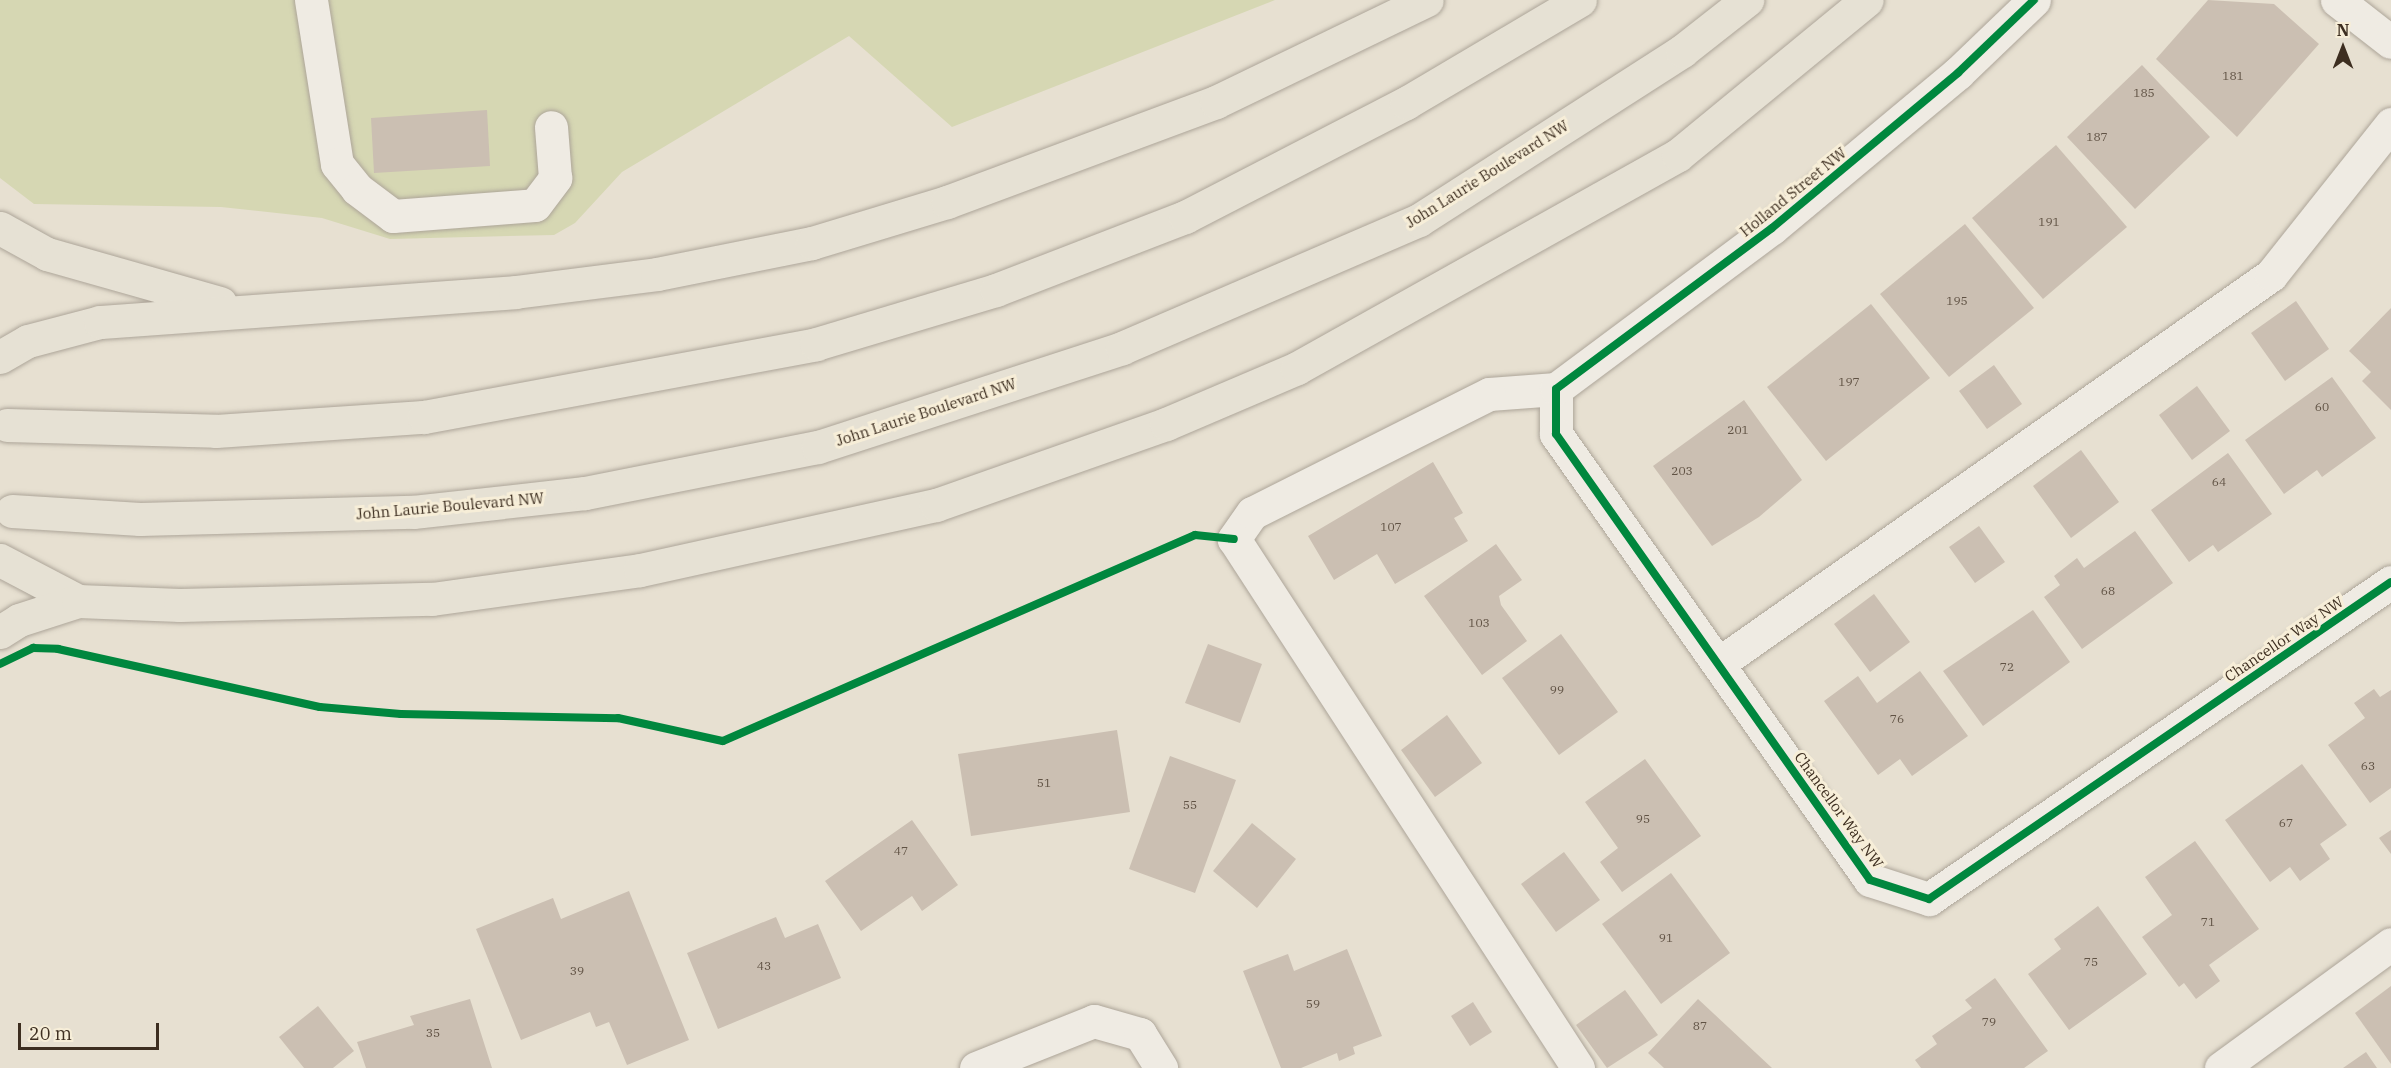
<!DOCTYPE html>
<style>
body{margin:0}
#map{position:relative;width:2391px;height:1068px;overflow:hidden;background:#e7e0d1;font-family:"IBM Plex Serif",serif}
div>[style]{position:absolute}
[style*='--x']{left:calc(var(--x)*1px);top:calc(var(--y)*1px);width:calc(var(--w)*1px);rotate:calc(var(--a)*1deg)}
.green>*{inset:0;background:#d6d7b3}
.building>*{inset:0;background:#cbbfb2}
.roads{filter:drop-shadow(0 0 2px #ada599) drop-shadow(0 0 2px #ada599)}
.minor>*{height:33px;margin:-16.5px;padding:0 16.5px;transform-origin:16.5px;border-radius:16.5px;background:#efebe3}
.major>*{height:33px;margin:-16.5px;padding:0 16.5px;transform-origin:16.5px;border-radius:16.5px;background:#e6e1d4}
.cycleway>*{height:8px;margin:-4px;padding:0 4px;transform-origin:4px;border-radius:4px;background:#00873e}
span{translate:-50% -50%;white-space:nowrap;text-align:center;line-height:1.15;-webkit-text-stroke:6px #f7eed8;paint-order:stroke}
.number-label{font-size:12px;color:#605244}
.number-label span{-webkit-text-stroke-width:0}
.street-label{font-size:15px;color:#3d2e20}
.north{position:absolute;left:2313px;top:18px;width:60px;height:60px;-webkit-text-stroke:4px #f7eed8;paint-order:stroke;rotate:0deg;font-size:16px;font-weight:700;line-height:24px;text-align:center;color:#3d2e20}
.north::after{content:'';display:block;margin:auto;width:21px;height:27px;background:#3d2e20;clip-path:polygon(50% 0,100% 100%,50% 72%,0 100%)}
.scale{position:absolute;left:18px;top:1023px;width:141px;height:27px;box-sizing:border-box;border:3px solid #3d2e20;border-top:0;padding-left:8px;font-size:18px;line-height:21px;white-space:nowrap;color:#3d2e20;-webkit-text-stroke:4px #f7eed8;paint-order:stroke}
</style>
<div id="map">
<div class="green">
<div style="clip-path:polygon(0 0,1275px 0,952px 127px,849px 36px,622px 172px,575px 223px,554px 235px,390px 239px,322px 218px,221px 207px,34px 204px,0 178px)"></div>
</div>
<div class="building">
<div style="clip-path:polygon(2208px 0,2274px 4px,2319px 44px,2237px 137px,2156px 59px)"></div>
<div style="clip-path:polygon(2142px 65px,2210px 137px,2135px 209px,2067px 137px)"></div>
<div style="clip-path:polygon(487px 110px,490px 166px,374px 173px,371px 118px)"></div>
<div style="clip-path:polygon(2056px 145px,2127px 227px,2043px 299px,1972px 218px)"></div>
<div style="clip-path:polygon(1965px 224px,2034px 308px,1949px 377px,1880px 294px)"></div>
<div style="clip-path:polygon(2296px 301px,2329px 349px,2285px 381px,2251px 333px)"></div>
<div style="clip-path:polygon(1871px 304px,1930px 378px,1826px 461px,1767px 387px)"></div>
<div style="clip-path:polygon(2391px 308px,2391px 410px,2362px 381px,2371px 372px,2349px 351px)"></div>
<div style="clip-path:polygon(1994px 365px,2022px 404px,1987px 429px,1959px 391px)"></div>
<div style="clip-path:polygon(2332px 377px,2376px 438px,2322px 477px,2317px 470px,2284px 494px,2245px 440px)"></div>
<div style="clip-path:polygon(2197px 386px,2230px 431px,2192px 460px,2159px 415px)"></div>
<div style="clip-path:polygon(1744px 400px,1802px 480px,1759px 517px,1712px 546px,1653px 466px)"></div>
<div style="clip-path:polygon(2081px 450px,2119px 502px,2071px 538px,2033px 486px)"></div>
<div style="clip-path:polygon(2228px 453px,2272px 514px,2218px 552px,2213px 545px,2189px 562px,2151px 510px)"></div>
<div style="clip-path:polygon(1433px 462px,1463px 513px,1454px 518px,1468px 541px,1395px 584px,1377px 554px,1334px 580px,1308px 536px)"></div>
<div style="clip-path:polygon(1979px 526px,2005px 562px,1975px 583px,1949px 547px)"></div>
<div style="clip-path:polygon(2135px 531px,2173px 583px,2082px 649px,2044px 597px,2060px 585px,2054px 576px,2077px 558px,2084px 568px)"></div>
<div style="clip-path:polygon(1496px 544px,1522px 580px,1499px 596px,1501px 605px,1527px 641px,1482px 675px,1424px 596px)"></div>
<div style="clip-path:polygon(1874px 594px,1910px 642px,1870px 672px,1834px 624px)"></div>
<div style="clip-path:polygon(2033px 610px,2070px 662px,1983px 726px,1943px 671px)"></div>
<div style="clip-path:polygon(1561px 634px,1618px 712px,1559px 755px,1502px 678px)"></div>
<div style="clip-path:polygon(1208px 644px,1262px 664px,1240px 723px,1185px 703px)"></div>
<div style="clip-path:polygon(1920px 671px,1968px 736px,1912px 776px,1900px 759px,1878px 775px,1824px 701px,1858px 676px,1877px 703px)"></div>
<div style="clip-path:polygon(2374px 689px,2380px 697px,2391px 690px,2391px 788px,2370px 803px,2328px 745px,2365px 718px,2354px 703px)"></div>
<div style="clip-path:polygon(1447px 715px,1482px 763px,1435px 797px,1401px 750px)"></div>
<div style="clip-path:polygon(1117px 730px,1130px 812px,971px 836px,958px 754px)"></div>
<div style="clip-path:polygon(1170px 756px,1236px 780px,1195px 893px,1129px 869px)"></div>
<div style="clip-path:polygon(1645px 759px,1701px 836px,1622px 892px,1600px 862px,1618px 848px,1585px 802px)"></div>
<div style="clip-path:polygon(2302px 764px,2347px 825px,2320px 844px,2330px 859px,2300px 881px,2290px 867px,2270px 882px,2225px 820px)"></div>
<div style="clip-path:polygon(912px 820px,958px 885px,922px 911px,912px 896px,861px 931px,825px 881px)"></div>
<div style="clip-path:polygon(1252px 823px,1296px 859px,1257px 908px,1213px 871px)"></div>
<div style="clip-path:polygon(2391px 830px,2391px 854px,2379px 838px)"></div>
<div style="clip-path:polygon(2195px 841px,2259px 929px,2209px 965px,2220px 981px,2196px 999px,2184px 983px,2179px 987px,2142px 937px,2172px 915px,2145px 877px)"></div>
<div style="clip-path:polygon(1564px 852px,1600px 900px,1556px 932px,1521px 884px)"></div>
<div style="clip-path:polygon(1671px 873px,1730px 953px,1661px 1004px,1602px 924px)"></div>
<div style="clip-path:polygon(629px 891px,689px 1040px,627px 1065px,609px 1022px,596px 1027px,590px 1012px,521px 1040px,476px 929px,553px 898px,561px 919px)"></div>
<div style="clip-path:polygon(2098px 906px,2147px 974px,2069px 1030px,2028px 974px,2061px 949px,2054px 939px)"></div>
<div style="clip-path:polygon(776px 917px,785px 938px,818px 924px,841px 978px,718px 1029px,687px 953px)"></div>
<div style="clip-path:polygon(1347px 949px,1382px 1036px,1353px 1047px,1355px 1054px,1339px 1061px,1337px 1053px,1301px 1068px,1281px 1068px,1243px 971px,1288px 954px,1294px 971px)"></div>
<div style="clip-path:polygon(1995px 978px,2048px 1051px,2024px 1068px,1921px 1068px,1915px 1060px,1937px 1044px,1932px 1036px,1972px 1008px,1965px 1000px)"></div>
<div style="clip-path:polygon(2391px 986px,2391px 1064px,2355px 1013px)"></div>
<div style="clip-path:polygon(1625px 990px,1658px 1035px,1607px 1068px,1576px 1025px)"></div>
<div style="clip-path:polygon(470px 999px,492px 1068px,366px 1068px,357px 1042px,414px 1025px,410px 1016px)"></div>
<div style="clip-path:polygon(1698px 999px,1772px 1068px,1664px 1068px,1648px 1053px)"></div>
<div style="clip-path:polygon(1473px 1002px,1492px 1032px,1470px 1046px,1451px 1016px)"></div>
<div style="clip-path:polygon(318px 1006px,354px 1051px,333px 1068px,304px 1068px,279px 1037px)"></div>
<div style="clip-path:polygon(2366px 1052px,2377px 1068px,2343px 1068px)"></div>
</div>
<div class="roads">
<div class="minor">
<div style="--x:311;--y:0;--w:166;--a:81"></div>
<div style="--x:337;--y:164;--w:32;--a:51"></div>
<div style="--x:357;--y:189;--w:45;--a:36.9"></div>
<div style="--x:393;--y:216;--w:142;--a:-4.4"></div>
<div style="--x:535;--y:205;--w:34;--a:-53"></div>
<div style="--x:555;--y:178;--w:51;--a:-94.5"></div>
<div style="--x:2337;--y:0;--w:68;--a:37.9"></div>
<div style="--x:1556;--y:389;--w:45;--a:90"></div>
<div style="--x:1556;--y:434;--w:545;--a:54.85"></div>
<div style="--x:1870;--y:880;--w:62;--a:17.9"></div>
<div style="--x:1929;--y:899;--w:560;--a:-34.46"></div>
<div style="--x:1556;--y:389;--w:67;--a:175.7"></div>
<div style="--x:1489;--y:394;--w:265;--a:153.3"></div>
<div style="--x:1252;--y:513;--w:32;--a:125"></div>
<div style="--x:1234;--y:539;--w:631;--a:56.96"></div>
<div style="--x:1556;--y:389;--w:269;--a:-36.7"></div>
<div style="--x:1772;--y:228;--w:242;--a:-39.8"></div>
<div style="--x:1958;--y:73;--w:105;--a:-43.8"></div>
<div style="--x:1718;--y:664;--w:676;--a:-35.12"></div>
<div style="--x:2271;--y:275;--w:193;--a:-51.5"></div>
<div style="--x:976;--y:1068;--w:127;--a:-21.7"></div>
<div style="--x:1094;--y:1021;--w:48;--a:15.8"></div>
<div style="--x:1140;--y:1034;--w:40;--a:58"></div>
<div style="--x:2221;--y:1068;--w:210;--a:-36.1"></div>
</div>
<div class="major">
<div style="--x:0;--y:228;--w:54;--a:29"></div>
<div style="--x:47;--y:254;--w:180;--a:15.8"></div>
<div style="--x:0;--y:357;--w:32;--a:-30"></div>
<div style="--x:28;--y:341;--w:74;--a:-14.8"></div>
<div style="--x:100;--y:322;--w:416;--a:-4.1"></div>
<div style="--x:515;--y:292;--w:143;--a:-7.2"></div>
<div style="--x:657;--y:274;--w:158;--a:-11.3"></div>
<div style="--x:812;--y:243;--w:141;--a:-16.9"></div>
<div style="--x:947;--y:202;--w:287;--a:-20.4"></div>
<div style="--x:1216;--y:102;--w:234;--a:-25.8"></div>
<div style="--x:7;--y:425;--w:209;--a:1.6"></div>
<div style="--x:216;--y:431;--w:208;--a:-3.9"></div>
<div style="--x:424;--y:417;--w:399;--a:-10.5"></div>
<div style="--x:816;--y:344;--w:188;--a:-16.7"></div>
<div style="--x:996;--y:290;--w:203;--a:-21.1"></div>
<div style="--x:1185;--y:217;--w:249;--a:-27.3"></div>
<div style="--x:1406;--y:103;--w:202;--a:-30.6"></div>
<div style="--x:12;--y:511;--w:128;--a:3.6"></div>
<div style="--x:140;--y:519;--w:273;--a:-1.5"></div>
<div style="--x:413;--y:512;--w:173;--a:-6.3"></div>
<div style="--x:585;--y:493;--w:237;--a:-11.2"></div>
<div style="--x:818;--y:447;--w:320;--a:-18"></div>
<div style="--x:1122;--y:348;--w:323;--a:-23.3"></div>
<div style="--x:1419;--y:220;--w:313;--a:-32.7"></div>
<div style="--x:1682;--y:51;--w:83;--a:-38.1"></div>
<div style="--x:0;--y:560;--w:88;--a:27.7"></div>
<div style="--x:0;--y:632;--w:22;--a:-32"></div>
<div style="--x:19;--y:620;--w:62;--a:-17.9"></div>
<div style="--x:78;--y:601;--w:102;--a:2.2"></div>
<div style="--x:180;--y:605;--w:252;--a:-1.4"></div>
<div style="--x:432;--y:599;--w:210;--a:-7.9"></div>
<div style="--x:640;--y:570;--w:303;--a:-12.4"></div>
<div style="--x:936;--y:505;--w:244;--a:-19.4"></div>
<div style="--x:1166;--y:424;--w:142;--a:-23.1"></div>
<div style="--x:1297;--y:368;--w:436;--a:-29.2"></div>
<div style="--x:1678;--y:155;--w:244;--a:-39.4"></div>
</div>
</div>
<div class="cycleway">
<div style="--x:2034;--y:0;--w:105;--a:136.2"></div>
<div style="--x:1958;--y:73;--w:242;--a:140.2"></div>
<div style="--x:1772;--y:228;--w:269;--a:143.3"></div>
<div style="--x:1556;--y:389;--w:45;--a:90"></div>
<div style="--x:1556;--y:434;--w:545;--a:54.85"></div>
<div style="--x:1870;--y:880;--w:62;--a:17.9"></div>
<div style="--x:1929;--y:899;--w:560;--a:-34.46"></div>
<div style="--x:0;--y:664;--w:37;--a:-26"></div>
<div style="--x:33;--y:648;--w:25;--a:2"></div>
<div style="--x:58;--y:649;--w:268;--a:12.5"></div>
<div style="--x:320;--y:707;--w:81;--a:4.9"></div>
<div style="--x:401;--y:714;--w:217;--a:1.1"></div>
<div style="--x:618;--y:718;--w:107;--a:12.4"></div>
<div style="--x:723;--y:741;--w:515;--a:-23.58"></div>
<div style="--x:1195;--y:535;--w:39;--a:6"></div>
</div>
<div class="number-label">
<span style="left:2233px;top:76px">181</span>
<span style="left:2144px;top:93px">185</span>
<span style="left:2097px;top:137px">187</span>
<span style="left:2049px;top:222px">191</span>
<span style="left:1957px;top:301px">195</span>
<span style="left:1849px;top:382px">197</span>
<span style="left:2322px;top:407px">60</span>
<span style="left:1738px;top:430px">201</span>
<span style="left:1682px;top:471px">203</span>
<span style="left:2219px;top:482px">64</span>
<span style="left:1391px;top:527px">107</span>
<span style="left:2108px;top:591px">68</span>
<span style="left:1479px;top:623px">103</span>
<span style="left:2007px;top:667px">72</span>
<span style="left:1557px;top:690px">99</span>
<span style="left:1897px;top:719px">76</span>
<span style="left:2368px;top:766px">63</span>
<span style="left:1044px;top:783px">51</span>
<span style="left:1190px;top:805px">55</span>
<span style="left:1643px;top:819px">95</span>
<span style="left:2286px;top:823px">67</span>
<span style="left:901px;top:851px">47</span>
<span style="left:2208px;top:922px">71</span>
<span style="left:1666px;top:938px">91</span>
<span style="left:2091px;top:962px">75</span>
<span style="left:764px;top:966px">43</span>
<span style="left:577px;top:971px">39</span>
<span style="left:1313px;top:1004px">59</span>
<span style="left:1989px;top:1022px">79</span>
<span style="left:1700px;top:1026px">87</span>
<span style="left:433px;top:1033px">35</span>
</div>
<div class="street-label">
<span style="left:1487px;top:174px;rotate:-32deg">John Laurie Boulevard NW</span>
<span style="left:1793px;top:192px;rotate:-39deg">Holland Street NW</span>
<span style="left:926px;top:412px;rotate:-18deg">John Laurie Boulevard NW</span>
<span style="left:450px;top:506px;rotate:-5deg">John Laurie Boulevard NW</span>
<span style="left:2284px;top:639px;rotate:-34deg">Chancellor Way NW</span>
<span style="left:1839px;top:810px;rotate:54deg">Chancellor Way NW</span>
</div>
<div class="north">N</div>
<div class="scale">20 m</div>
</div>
